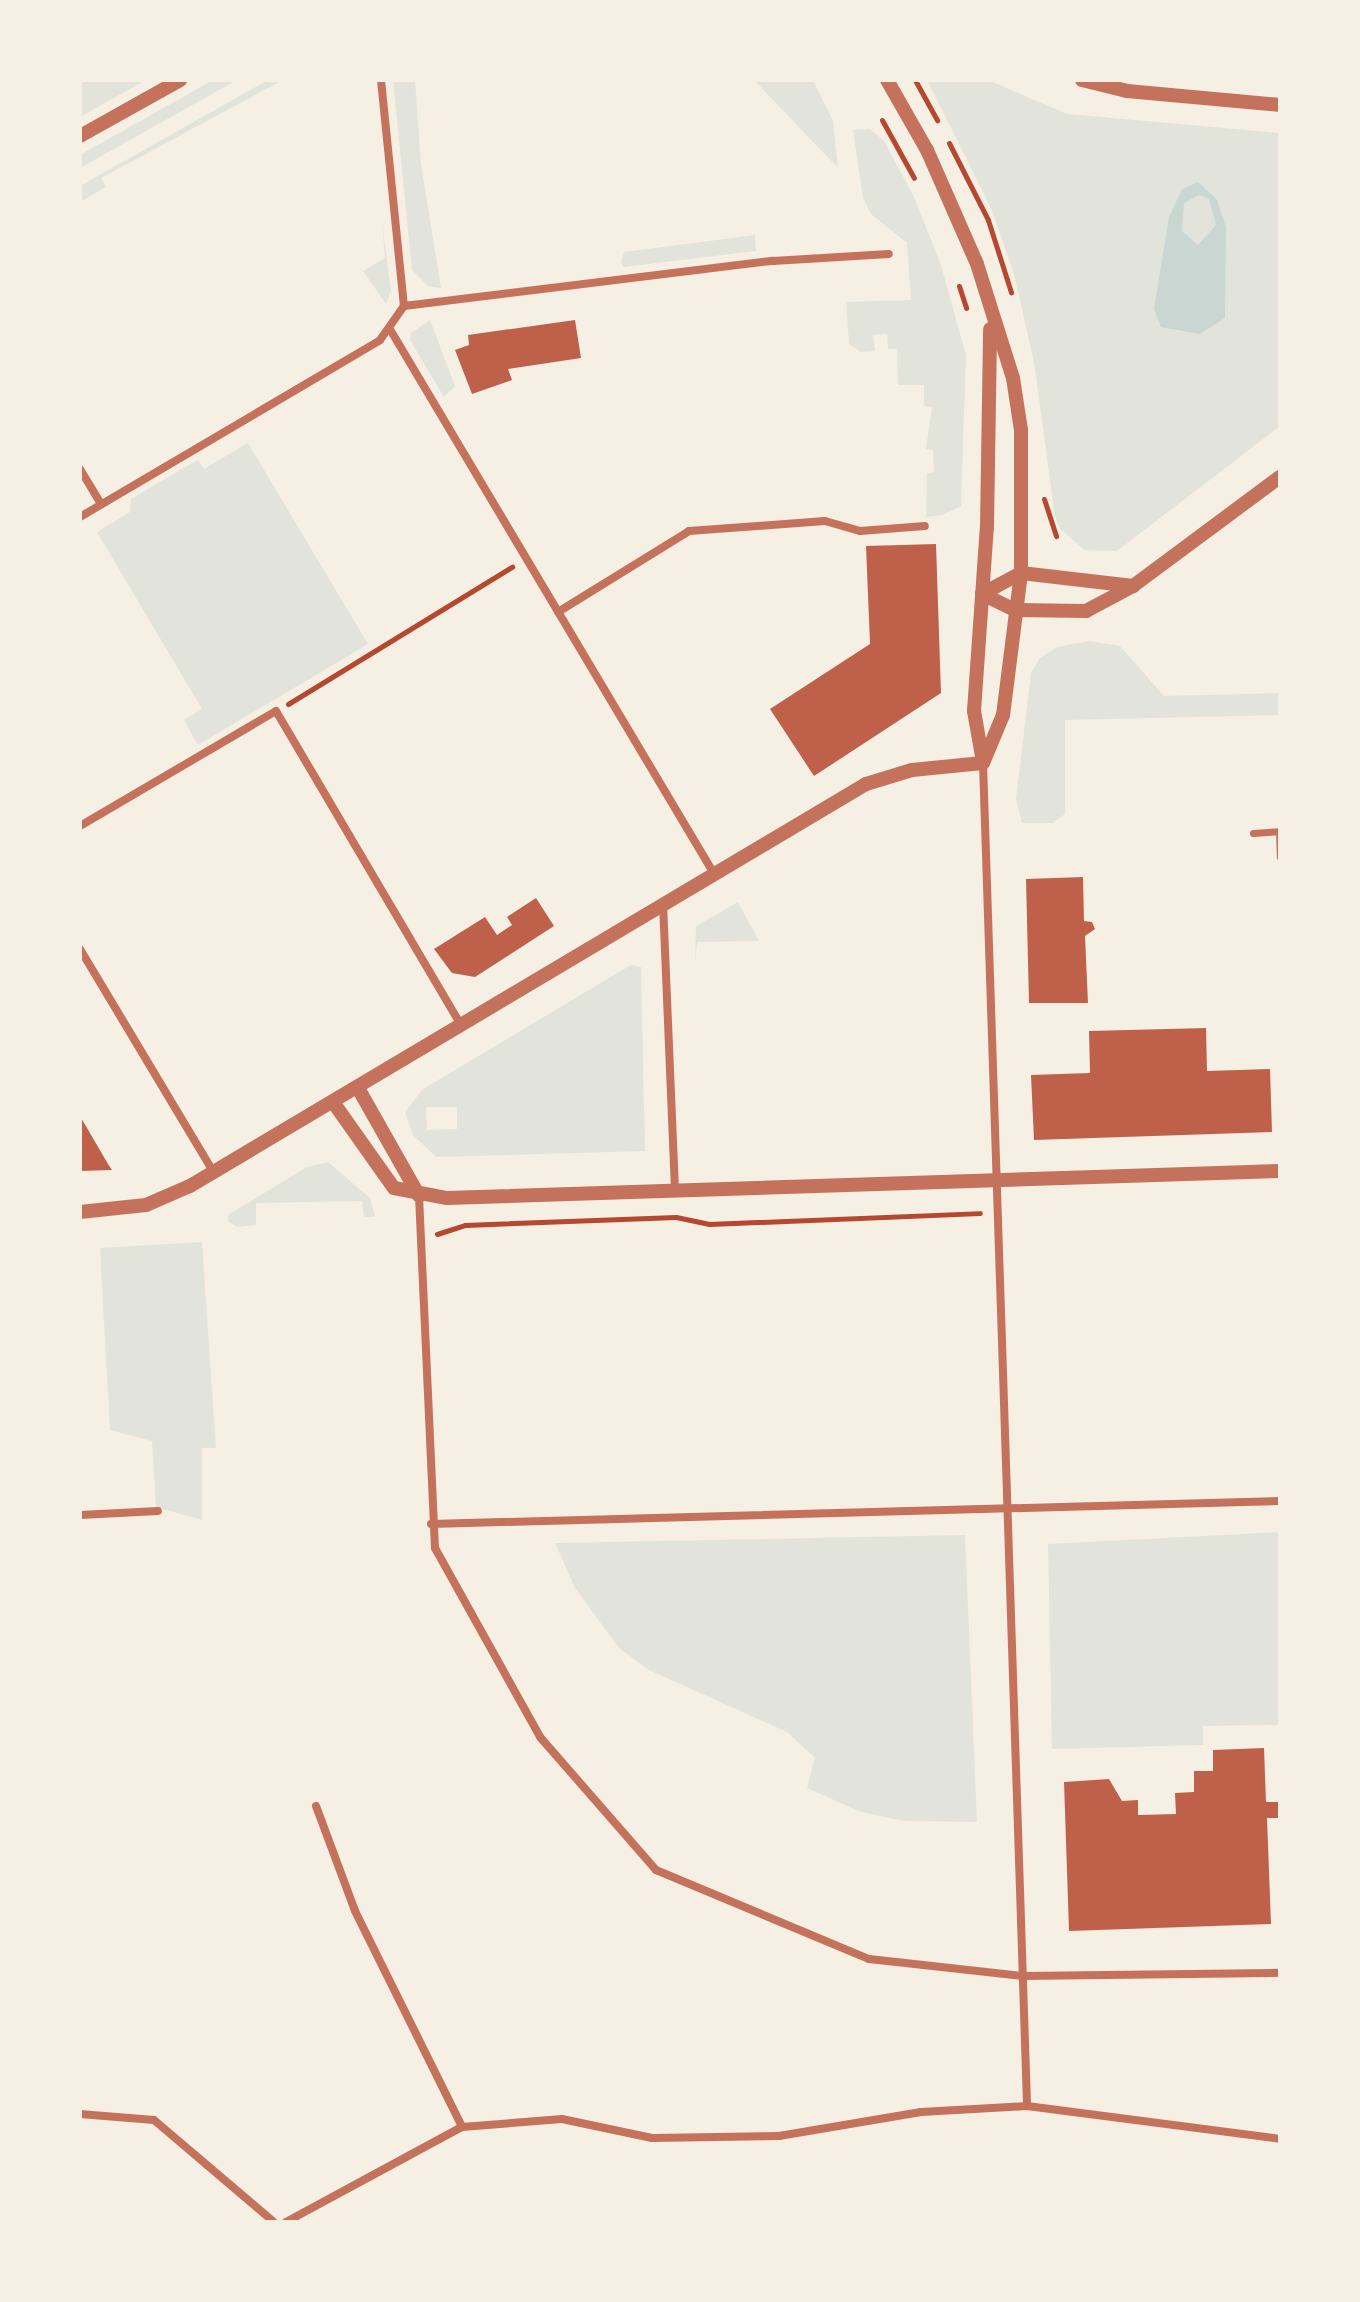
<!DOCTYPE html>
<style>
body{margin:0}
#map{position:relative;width:1360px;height:2302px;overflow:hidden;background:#f6efe4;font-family:Poppins,sans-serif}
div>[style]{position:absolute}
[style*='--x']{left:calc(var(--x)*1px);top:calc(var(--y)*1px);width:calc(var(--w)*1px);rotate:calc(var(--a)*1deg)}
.green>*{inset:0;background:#e2e4dc}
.water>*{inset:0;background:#c9d6d2}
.building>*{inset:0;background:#bf614a}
.path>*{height:5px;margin:-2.5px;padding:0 2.5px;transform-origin:2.5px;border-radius:2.5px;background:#b5482f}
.pedestrian>*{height:7px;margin:-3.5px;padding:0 3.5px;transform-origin:3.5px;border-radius:3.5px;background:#c5725c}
.minor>*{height:8px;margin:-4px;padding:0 4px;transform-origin:4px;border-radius:4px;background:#c5725c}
.tertiary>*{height:14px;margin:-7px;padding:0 7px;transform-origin:7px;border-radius:7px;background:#c5725c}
span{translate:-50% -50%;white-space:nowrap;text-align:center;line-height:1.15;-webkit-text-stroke:6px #f6efe4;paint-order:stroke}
.frame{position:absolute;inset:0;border:82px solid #f6efe4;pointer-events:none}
</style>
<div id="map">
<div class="green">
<div style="clip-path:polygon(80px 80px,146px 80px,80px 117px)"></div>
<div style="clip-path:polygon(213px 80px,237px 80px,80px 168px,80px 155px)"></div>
<div style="clip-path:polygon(268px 80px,283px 80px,101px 178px,106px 187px,80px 202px,80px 186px)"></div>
<div style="clip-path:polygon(393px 80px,415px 80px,421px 164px,441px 288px,428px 286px,412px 270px)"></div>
<div style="clip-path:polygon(754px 80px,813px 80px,833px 121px,838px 168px)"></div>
<div style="clip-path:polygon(927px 80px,988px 80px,1067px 114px,1280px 133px,1280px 426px,1117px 551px,1085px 550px,1061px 530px,1055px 517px,1034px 362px,1014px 274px,991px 208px)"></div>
<div style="clip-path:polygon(870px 129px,884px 141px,914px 197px,941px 265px,966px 355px,961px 506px,943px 515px,926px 517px,927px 473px,934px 472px,933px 450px,926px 449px,932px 407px,924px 406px,924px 385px,898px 385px,897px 349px,888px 349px,887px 334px,873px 335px,875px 351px,861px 352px,849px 344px,846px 302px,911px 300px,907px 243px,871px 214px,863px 198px,853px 130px)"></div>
<div style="clip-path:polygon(382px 222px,391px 291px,386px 304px,363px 271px,385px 258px)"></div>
<div style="clip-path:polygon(755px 235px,756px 251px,624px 267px,621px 262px,624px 252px)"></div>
<div style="clip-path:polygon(430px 320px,455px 386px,444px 397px,410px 340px,411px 333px)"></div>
<div style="clip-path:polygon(248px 443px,368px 644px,198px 745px,184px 720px,202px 709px,97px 532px,130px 512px,131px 499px,180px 470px,198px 460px,204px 469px)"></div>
<div style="clip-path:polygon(1090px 641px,1120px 646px,1164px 696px,1280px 693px,1280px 715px,1065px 720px,1065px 814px,1053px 823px,1022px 823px,1016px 799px,1031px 673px,1040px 658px,1057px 647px)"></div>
<div style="clip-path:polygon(738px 902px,759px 941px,697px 942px,695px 964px,696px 926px)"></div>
<div style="clip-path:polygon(evenodd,631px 965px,641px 967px,645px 1151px,436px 1157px,413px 1135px,405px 1112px,423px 1089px,631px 965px,426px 1107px,457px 1107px,457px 1129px,427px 1130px,426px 1107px)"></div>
<div style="clip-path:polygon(328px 1162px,370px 1198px,375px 1217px,364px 1217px,362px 1201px,256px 1203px,256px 1225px,237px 1227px,228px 1221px,228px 1215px,307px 1167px)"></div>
<div style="clip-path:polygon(202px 1242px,216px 1448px,202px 1448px,202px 1520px,156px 1507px,152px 1441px,110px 1430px,100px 1248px)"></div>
<div style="clip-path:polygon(1280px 1532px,1280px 1725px,1203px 1726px,1203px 1745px,1052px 1749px,1048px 1544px)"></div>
<div style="clip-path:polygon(965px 1535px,977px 1822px,904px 1821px,861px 1812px,807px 1788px,815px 1758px,787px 1732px,649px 1670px,619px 1648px,575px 1588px,555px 1543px)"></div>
</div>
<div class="water">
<div style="clip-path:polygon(evenodd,1198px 182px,1217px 200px,1226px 227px,1225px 318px,1200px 334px,1161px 327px,1154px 309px,1169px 217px,1182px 189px,1198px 182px,1199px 195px,1209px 199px,1216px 225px,1198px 245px,1182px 231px,1184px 203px,1199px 195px)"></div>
</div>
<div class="building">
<div style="clip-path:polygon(575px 320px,581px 358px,508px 369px,512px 380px,472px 394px,455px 350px,469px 345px,468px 335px)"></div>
<div style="clip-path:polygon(936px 544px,941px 693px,814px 776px,770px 709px,870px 644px,866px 546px)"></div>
<div style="clip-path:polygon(1083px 877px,1084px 921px,1092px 922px,1095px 929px,1085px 936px,1088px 1003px,1029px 1003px,1026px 879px)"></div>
<div style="clip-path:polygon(536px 898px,554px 926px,475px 977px,452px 973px,434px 949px,485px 917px,497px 935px,512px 925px,507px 917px)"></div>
<div style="clip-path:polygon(1206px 1028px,1207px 1071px,1270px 1069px,1272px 1132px,1034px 1140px,1031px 1075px,1090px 1073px,1089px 1031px)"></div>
<div style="clip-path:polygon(80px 1116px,108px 1164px,112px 1170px,80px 1171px)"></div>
<div style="clip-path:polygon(1264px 1748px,1266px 1802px,1280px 1802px,1280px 1818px,1267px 1818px,1271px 1924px,1069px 1931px,1064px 1782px,1109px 1779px,1122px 1801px,1138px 1800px,1138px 1815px,1176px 1814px,1175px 1793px,1194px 1792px,1194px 1771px,1213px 1771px,1213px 1750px)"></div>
</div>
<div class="path">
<div style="--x:915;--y:80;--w:46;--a:61.2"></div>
<div style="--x:882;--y:120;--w:66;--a:61.1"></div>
<div style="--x:949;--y:143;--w:86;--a:63.1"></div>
<div style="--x:988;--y:220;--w:76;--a:72.3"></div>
<div style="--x:959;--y:286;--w:23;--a:72"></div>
<div style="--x:1044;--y:499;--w:39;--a:72"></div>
<div style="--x:288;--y:704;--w:263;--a:-31.5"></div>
<div style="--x:437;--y:1234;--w:29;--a:-18"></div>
<div style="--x:465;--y:1225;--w:211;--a:-2.2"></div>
<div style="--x:676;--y:1217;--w:34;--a:12"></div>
<div style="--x:709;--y:1224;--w:271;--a:-2.3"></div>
</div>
<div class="pedestrian">
<div style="--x:1253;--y:833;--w:26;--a:-4"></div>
<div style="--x:1279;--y:831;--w:26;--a:88"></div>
</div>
<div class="minor">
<div style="--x:381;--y:80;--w:227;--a:84.2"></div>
<div style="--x:391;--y:331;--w:630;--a:59.24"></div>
<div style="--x:80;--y:469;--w:41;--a:59"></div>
<div style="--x:80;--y:517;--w:348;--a:-30.5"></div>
<div style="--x:380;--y:340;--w:42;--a:-54.8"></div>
<div style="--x:404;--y:306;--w:372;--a:-7"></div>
<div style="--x:773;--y:261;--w:116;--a:-3.5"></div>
<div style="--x:558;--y:612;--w:154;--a:-31.7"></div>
<div style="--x:689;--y:531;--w:136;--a:-4.2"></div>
<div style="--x:825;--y:521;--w:36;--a:16"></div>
<div style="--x:860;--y:531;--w:65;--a:-4.4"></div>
<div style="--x:983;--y:763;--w:1344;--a:88.12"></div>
<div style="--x:80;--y:826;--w:227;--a:-30.4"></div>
<div style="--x:276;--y:711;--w:364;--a:59.5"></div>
<div style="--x:663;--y:903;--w:287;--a:87.6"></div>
<div style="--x:80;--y:949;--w:261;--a:59.1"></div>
<div style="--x:419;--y:1196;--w:352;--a:87.4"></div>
<div style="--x:435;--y:1548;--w:216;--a:60.9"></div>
<div style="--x:540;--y:1737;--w:176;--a:48.9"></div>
<div style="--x:656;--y:1870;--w:231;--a:22.7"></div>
<div style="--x:869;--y:1959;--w:154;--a:6.3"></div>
<div style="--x:1022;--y:1976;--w:258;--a:-0.7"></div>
<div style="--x:80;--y:1515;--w:78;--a:-2.9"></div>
<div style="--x:431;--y:1524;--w:849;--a:-1.55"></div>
<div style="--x:316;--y:1806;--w:112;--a:69.6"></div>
<div style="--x:355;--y:1911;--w:241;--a:63.6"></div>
<div style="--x:80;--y:2114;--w:74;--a:4.6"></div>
<div style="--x:154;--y:2120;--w:157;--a:40.4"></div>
<div style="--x:286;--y:2222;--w:200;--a:-28.4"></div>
<div style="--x:462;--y:2127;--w:100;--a:-4.6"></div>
<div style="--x:562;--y:2119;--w:92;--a:11.9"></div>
<div style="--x:652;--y:2138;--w:127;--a:-0.9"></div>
<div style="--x:779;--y:2136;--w:144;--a:-9.6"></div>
<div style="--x:921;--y:2112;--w:106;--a:-3.2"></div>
<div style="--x:1027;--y:2106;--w:255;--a:7.4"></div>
</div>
<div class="tertiary">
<div style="--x:887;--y:80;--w:81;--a:60.3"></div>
<div style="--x:927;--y:150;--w:124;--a:66.3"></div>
<div style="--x:977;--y:264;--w:120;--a:72.5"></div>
<div style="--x:1013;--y:378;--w:53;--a:81.3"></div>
<div style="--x:1021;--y:430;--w:143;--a:90"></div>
<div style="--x:1021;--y:573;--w:143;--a:97.2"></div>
<div style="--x:1003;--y:715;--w:52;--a:112.6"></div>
<div style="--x:1082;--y:80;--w:46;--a:13.7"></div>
<div style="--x:1127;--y:91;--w:154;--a:5.2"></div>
<div style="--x:80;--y:136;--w:115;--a:-29.2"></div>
<div style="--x:982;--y:594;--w:37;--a:26"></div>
<div style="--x:1015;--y:610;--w:71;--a:0.8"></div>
<div style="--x:1086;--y:611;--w:53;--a:-28"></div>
<div style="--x:1133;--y:586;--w:183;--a:-36.6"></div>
<div style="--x:982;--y:594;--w:44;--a:-28.3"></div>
<div style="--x:1021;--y:573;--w:113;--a:6.6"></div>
<div style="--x:983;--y:762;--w:52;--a:-100"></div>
<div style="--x:974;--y:711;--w:184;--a:-86"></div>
<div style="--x:987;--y:527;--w:198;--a:-89.1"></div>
<div style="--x:358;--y:1088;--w:124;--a:60.5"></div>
<div style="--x:333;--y:1102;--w:105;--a:54.7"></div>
<div style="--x:394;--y:1188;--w:54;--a:10.7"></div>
<div style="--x:447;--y:1198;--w:833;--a:-1.86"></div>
<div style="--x:80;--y:1212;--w:66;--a:-6.1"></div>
<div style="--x:146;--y:1205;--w:48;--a:-23.4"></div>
<div style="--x:190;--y:1186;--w:786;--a:-30.74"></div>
<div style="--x:866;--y:784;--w:48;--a:-16.9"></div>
<div style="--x:912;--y:770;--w:71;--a:-5.6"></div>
</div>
<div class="frame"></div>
</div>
